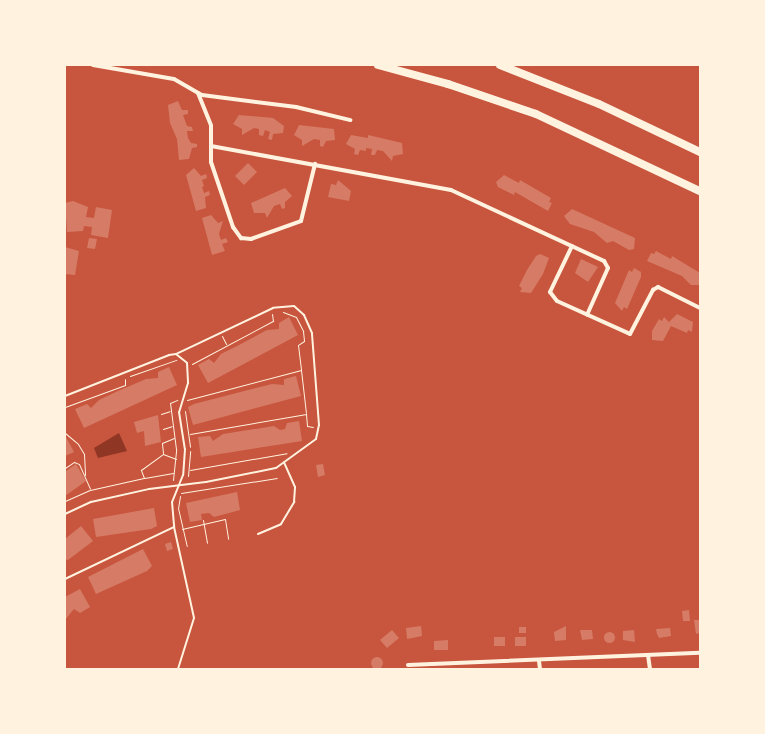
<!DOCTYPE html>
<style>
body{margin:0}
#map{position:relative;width:765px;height:734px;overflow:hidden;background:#c8553d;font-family:"DejaVu Sans",sans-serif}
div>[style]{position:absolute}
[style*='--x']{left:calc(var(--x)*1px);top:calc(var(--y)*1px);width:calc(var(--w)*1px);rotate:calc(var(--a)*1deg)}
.water>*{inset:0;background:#8f3625}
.building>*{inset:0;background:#d67c66}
.round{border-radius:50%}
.path>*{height:1px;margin:-0.5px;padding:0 0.5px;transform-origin:0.5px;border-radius:0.5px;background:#fff3e0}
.service>*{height:2px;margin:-1px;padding:0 1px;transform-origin:1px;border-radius:1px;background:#fff3e0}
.minor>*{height:4px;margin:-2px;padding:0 2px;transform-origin:2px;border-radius:2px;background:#fff3e0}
.motorway>*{height:8px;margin:-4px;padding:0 4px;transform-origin:4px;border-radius:4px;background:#fff3e0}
span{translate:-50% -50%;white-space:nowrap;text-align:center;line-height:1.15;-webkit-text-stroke:4px #fff3e0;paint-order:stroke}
.frame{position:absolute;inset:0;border:66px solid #fff3e0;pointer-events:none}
</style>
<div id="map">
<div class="water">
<div style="clip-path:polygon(119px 433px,127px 451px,98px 458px,94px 448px)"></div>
</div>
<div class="building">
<div style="clip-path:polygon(178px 101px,182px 110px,188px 110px,188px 114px,183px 115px,187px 126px,192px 127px,193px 131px,187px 131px,188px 138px,191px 143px,197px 144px,197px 147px,192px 148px,189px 159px,179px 160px,177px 139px,170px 123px,168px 105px)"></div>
<div style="clip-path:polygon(239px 115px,273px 118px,284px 126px,283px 133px,273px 134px,272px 140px,268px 139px,270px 132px,265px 130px,263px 136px,259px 135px,259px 129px,254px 128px,242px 135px,242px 129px,233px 124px)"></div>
<div style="clip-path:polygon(299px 125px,334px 129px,335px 140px,326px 141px,323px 147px,320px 146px,320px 140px,314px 139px,302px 146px,302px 140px,294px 135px)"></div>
<div style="clip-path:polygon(351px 135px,368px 138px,368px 135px,402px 143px,403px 154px,393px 156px,392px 161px,383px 151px,377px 150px,375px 155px,371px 155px,372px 149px,366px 148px,366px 151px,360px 150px,358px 155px,354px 154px,355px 149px,346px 144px)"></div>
<div style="clip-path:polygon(248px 163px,257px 172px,244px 185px,235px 176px)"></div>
<div style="clip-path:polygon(194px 168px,201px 176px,206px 174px,207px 178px,202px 180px,204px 186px,202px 187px,204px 193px,209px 191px,210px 195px,205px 197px,206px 208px,196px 211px,186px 175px)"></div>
<div style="clip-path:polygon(504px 175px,519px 183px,520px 180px,551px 198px,549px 202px,552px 203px,548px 211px,515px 192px,514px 195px,498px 187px,496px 182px)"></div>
<div style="clip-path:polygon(338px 180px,351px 191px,349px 201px,328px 197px,331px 184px,336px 185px)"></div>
<div style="clip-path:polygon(285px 188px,292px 196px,285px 202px,285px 208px,282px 209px,280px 204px,274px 206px,267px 218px,265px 213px,254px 213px,251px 203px)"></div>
<div style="clip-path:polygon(73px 201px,88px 207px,86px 217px,94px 218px,96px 207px,112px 210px,108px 238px,91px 235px,92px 227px,84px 226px,83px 231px,67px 232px,65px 203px)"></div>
<div style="clip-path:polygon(572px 209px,635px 238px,634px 249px,629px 250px,613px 241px,607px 243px,594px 232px,570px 224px,564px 216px)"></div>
<div style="clip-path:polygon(211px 215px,218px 223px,223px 221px,219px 234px,221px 240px,226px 238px,228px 242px,222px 244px,225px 251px,212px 255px,202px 218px)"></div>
<div style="clip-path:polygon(89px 238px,97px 239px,95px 249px,87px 248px)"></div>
<div style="clip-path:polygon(65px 247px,79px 251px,75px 275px,65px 274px)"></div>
<div style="clip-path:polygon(656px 251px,671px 259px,672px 256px,700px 273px,700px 285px,691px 285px,682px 276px,647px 261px,651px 253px,654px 254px)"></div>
<div style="clip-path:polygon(540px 254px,549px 258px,543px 274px,531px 293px,520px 292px,522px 288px,519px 286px,527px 270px,536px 256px)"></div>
<div style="clip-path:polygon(581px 259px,598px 267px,588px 282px,575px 273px)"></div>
<div style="clip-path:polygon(634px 268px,641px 272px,641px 277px,627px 309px,624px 307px,622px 311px,615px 303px,629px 270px,632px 272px)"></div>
<div style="clip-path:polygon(677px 314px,693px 322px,692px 332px,688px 330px,687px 333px,671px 326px,663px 341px,652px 340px,652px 331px,659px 319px,662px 321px,664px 317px,669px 322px)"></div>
<div style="clip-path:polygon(289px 317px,298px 335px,208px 383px,198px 365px,209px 359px,214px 363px,221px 354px,239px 345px,267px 330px,279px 329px,279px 323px)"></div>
<div style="clip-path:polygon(169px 367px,177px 385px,84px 428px,75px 409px,87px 404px,91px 408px,99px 400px,118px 391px,146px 379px,158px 378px,158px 372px)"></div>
<div style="clip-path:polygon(296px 376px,301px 396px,193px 425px,188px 407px,194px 404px,272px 384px,284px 385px,284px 379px)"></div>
<div style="clip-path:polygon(158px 415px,161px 442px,145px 446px,144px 431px,137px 433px,134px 422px)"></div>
<div style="clip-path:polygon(299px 421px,302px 441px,201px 457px,198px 437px,210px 436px,213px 441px,223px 434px,274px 426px,280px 430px,285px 429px,287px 423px)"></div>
<div style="clip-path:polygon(65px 435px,74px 452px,65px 456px)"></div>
<div style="clip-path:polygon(76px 464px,86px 481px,65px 496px,66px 471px)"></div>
<div style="clip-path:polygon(323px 464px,325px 475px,318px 477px,316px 465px)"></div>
<div style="clip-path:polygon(237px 492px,240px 510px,214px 517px,209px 513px,201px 514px,202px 520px,190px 522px,186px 503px)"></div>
<div style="clip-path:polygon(154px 508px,157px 526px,151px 529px,96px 537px,93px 519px)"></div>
<div style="clip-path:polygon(81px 526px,93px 541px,68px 560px,65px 559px,65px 539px)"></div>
<div style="clip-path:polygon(171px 542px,173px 549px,167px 551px,165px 544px)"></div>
<div style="clip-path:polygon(143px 549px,152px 566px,147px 571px,96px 594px,88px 577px)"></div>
<div style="clip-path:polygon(80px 589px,90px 607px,80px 613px,74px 609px,65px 620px,65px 597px)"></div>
<div style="clip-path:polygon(689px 610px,690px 621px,683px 621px,682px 611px)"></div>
<div style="clip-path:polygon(694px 620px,699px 620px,700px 633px,696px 634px)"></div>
<div style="clip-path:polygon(421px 626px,422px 636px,407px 639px,406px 628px)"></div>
<div style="clip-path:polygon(566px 626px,566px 640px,555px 641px,554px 632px)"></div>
<div style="clip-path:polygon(519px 627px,526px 627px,526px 633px,519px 633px)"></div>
<div style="clip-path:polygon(670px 628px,671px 636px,659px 638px,657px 634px,656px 629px)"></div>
<div style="clip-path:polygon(392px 630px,399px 638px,387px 648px,380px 640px)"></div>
<div style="clip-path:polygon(580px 630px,592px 630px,593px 639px,582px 640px)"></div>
<div style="clip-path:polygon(634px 630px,635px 642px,623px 640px,623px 631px)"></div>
<div class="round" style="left:603.5px;top:631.5px;width:11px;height:11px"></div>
<div style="clip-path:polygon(494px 637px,505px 637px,505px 646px,494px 646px)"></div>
<div style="clip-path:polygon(515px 637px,526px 637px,526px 646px,515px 646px)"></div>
<div style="clip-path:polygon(448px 640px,448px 650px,434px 650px,434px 641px)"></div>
<div class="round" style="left:371px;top:657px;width:12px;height:12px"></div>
</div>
<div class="path">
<div style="--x:283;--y:312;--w:14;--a:21"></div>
<div style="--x:296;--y:317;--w:16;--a:63"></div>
<div style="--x:303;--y:331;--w:10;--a:84"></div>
<div style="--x:304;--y:341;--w:7;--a:146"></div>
<div style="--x:298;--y:345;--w:25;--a:83"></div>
<div style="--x:222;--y:336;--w:9;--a:63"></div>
<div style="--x:192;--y:364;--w:92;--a:-28"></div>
<div style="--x:273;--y:321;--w:7;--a:-98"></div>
<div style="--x:130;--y:376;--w:49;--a:-19.2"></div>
<div style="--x:187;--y:400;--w:118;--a:-14.7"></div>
<div style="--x:301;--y:370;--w:43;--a:83.4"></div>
<div style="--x:65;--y:407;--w:64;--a:-20.1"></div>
<div style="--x:125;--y:385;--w:6;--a:-90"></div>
<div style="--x:185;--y:411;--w:36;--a:82"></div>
<div style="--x:161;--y:414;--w:9;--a:-18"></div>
<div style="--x:163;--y:429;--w:9;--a:-18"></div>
<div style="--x:65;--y:433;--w:17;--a:40"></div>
<div style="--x:78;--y:444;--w:12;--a:59"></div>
<div style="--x:84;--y:454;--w:21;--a:87"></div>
<div style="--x:190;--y:434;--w:118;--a:-9.8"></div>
<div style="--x:306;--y:414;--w:12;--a:85"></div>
<div style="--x:307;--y:426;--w:6;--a:9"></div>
<div style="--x:163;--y:453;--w:10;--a:-96"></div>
<div style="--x:162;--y:443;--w:13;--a:-23"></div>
<div style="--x:65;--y:468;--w:11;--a:-34"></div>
<div style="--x:74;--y:462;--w:5;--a:22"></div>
<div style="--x:79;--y:464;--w:27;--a:66"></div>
<div style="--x:190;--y:470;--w:98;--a:-9.9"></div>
<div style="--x:173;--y:473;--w:29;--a:170"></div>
<div style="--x:144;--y:478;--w:9;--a:-111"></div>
<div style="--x:141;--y:470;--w:27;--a:-36"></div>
<div style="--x:163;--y:454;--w:14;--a:21"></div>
<div style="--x:188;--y:476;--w:25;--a:-85"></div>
<div style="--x:173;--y:480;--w:31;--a:-84"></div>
<div style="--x:176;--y:449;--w:46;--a:-97.4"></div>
<div style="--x:170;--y:403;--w:8;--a:-23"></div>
<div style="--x:181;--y:493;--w:97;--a:-8.9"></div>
<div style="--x:180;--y:496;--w:12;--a:99"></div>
<div style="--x:178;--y:508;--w:39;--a:77"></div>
<div style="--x:65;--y:501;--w:27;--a:-24"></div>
<div style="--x:90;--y:490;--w:55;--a:-12.5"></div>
<div style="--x:203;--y:520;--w:23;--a:80"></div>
<div style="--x:182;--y:529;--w:44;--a:-13.1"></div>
<div style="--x:225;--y:519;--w:20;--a:81"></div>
</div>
<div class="service">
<div style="--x:65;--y:396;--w:112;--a:-21.5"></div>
<div style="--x:169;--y:355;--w:7;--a:-8"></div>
<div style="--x:176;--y:354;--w:14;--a:39"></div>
<div style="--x:187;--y:363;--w:20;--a:87"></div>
<div style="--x:188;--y:383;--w:30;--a:107"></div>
<div style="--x:179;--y:412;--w:37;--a:81"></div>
<div style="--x:185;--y:449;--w:26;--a:94"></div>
<div style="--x:183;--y:475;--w:29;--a:112"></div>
<div style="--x:172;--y:502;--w:25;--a:85"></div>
<div style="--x:174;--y:527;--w:93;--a:77.6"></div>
<div style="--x:194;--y:618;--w:53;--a:107.4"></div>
<div style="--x:65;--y:514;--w:29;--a:-25"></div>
<div style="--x:91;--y:502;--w:59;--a:-12.6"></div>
<div style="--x:149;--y:489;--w:57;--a:-7"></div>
<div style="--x:206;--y:482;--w:71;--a:-11.3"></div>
<div style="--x:276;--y:468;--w:49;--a:-35.9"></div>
<div style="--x:316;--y:439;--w:14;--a:-78"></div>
<div style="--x:319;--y:425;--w:92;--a:-94.4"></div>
<div style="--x:312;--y:333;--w:20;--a:-114"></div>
<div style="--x:304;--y:315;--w:13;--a:-138"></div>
<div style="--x:294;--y:306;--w:21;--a:175"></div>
<div style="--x:273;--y:308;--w:107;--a:154.6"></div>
<div style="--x:258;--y:534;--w:25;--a:-23"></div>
<div style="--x:281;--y:524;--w:26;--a:-59"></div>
<div style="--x:294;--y:502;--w:15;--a:-86"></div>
<div style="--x:295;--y:487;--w:27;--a:-114"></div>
<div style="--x:65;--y:579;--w:121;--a:-25.5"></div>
</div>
<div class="minor">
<div style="--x:93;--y:65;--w:82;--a:9.8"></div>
<div style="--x:174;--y:79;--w:32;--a:30"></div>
<div style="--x:202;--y:95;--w:95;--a:7.3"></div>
<div style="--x:296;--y:107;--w:56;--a:13.5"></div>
<div style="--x:198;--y:93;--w:35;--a:68"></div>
<div style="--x:211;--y:126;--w:36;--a:90"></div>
<div style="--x:211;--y:162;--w:69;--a:71.3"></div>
<div style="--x:233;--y:227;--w:14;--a:54"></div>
<div style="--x:241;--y:238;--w:10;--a:6"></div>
<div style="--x:251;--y:239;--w:53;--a:-19.8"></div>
<div style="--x:301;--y:221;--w:59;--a:-76.2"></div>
<div style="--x:211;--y:146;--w:244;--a:10.4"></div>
<div style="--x:451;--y:190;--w:169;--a:24.9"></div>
<div style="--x:604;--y:261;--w:8;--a:60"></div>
<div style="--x:608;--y:268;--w:51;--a:114.1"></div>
<div style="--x:572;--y:246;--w:51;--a:115.6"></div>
<div style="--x:550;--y:292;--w:11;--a:52"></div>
<div style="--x:557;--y:301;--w:80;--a:24.3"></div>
<div style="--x:630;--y:334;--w:50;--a:-62.4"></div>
<div style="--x:653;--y:290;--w:6;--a:-31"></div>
<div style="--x:658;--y:287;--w:47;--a:26.6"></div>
<div style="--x:648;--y:655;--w:14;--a:82"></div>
<div style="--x:539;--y:661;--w:8;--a:83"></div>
<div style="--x:408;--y:665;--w:292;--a:-2.4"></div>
</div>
<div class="motorway">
<div style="--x:378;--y:65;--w:73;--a:15.2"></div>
<div style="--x:448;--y:84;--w:93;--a:18.8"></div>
<div style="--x:536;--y:114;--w:181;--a:25.2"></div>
<div style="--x:500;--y:65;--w:106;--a:21.5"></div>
<div style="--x:599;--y:104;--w:112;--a:25.4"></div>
</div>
<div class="frame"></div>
</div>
